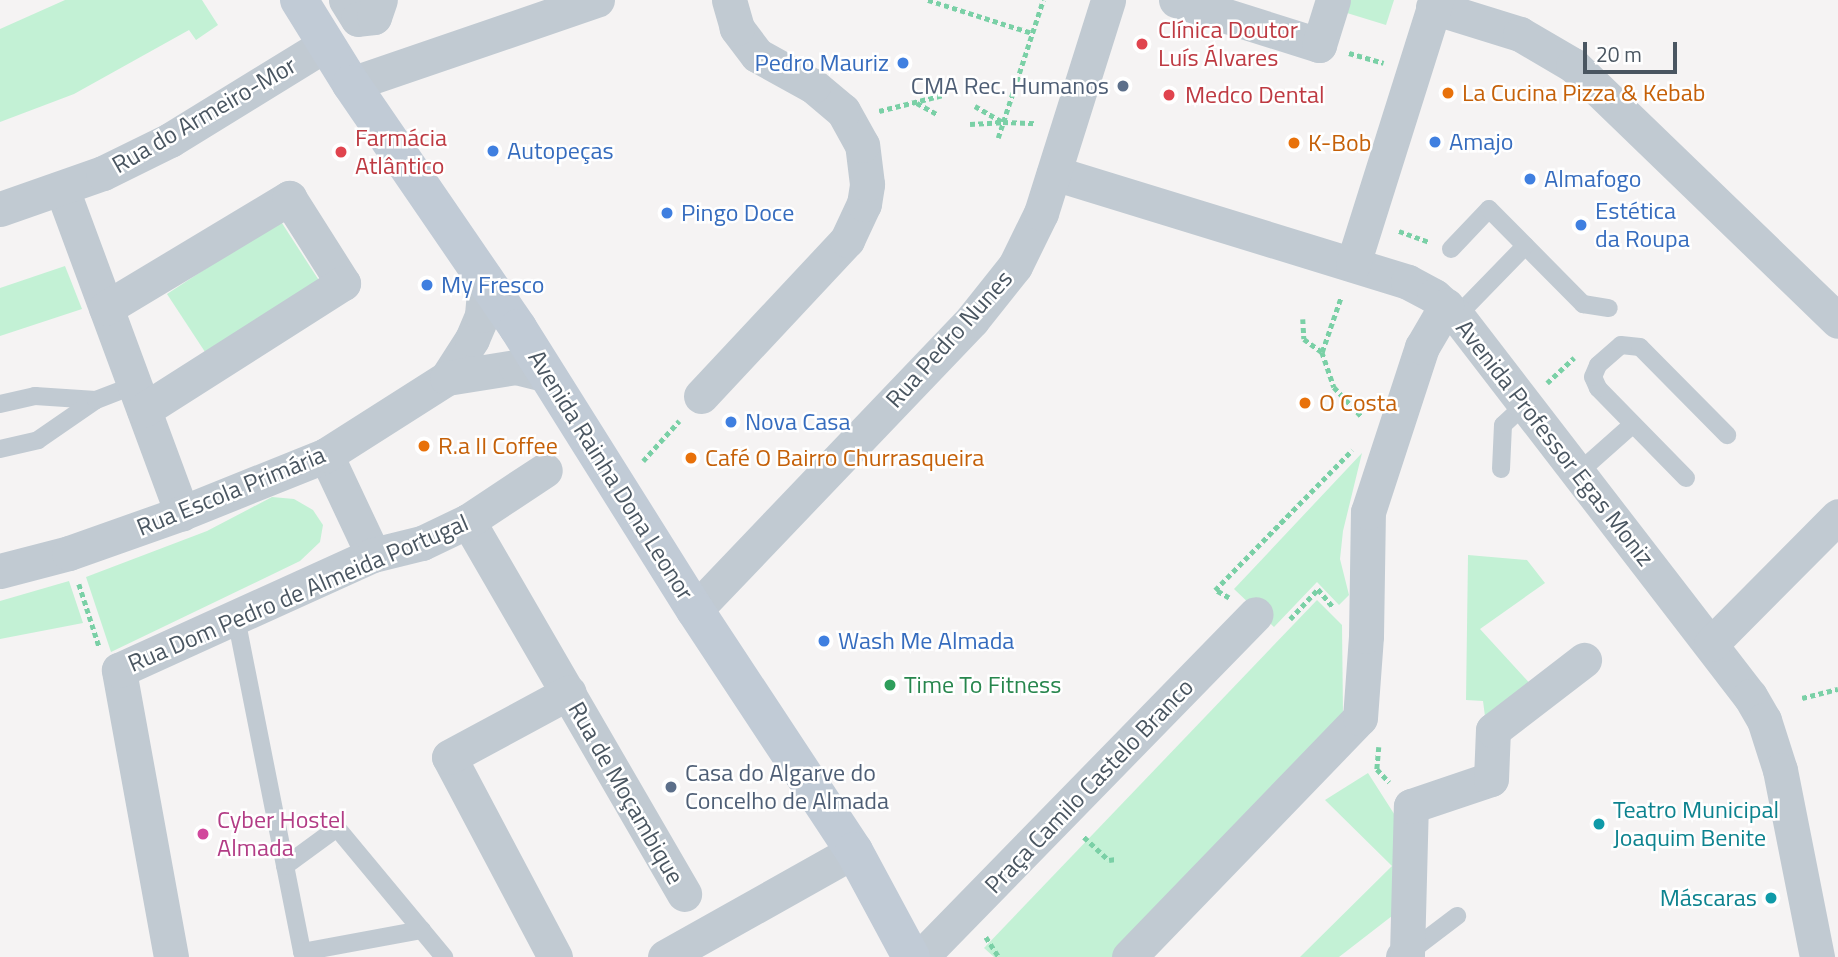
<!DOCTYPE html>
<meta charset="utf-8">
<style>
body{margin:0}
#map{position:relative;width:1838px;height:957px;overflow:hidden;background:#f5f3f3;font-family:"Titillium Web",sans-serif}
div>[style]{position:absolute}
[style*='--x']{left:calc(var(--x)*1px);top:calc(var(--y)*1px);width:calc(var(--w)*1px);rotate:calc(var(--a)*1deg)}
.green>*{inset:0;background:#c3f1d5}
.path>*{height:4.5px;margin-top:-2.25px;transform-origin:0;background:repeating-linear-gradient(90deg,#7ad0a6 0 5px,transparent 0 8.5px)}
.lane>*{height:18px;margin:-9px;padding:0 9px;transform-origin:9px;border-radius:9px;background:#c1cad2}
.street>*{height:35px;margin:-17.5px;padding:0 17.5px;transform-origin:17.5px;border-radius:17.5px;background:#c1cad2}
.secondary>*{height:38px;margin:-19px;padding:0 19px;transform-origin:19px;border-radius:19px;background:#c1cbd6}
.dots>*{width:19px;height:19px;translate:-50% -50%;box-sizing:border-box;border:4px solid #fff;border-radius:50%}
span{translate:-50% -50%;white-space:nowrap;text-align:center;line-height:1.15;-webkit-text-stroke:5px #fff;paint-order:stroke}
.health-label{font-size:24px;color:#be3a42}
.left{translate:0 -50%;text-align:left}
.shop-label{font-size:24px;color:#366cbe}
.right{translate:-100% -50%;text-align:right}
.service-label{font-size:24px;color:#4e5e75}
.food-label{font-size:24px;color:#c56008}
.street-label{font-size:24px;color:#4a5661}
.leisure-label{font-size:24px;color:#27864d}
.culture-label{font-size:24px;color:#0d838f}
.hotel-label{font-size:24px;color:#b23c85}
.scale{position:absolute;left:1583px;top:42px;width:94px;height:32px;box-sizing:border-box;border:4px solid #4a5661;border-top:0;padding-left:9px;font-size:21px;line-height:24px;white-space:nowrap;color:#4a5661;-webkit-text-stroke:5px #fff;paint-order:stroke}
</style>
<div id="map">
<div class="green">
<div style="clip-path:polygon(65px 0,202px 0,218px 25px,196px 40px,189px 30px,74px 94px,0 122px,0 29px)"></div>
<div style="clip-path:polygon(1351px 0,1394px 0,1386px 25px,1347px 13px)"></div>
<div style="clip-path:polygon(280px 220px,320px 282px,207px 355px,167px 294px)"></div>
<div style="clip-path:polygon(65px 266px,82px 309px,0 336px,0 288px)"></div>
<div style="clip-path:polygon(1362px 453px,1343px 531px,1340px 559px,1349px 595px,1339px 605px,1317px 582px,1274px 627px,1234px 589px)"></div>
<div style="clip-path:polygon(272px 497px,294px 499px,313px 510px,323px 525px,320px 542px,300px 561px,111px 652px,86px 577px,207px 531px)"></div>
<div style="clip-path:polygon(1468px 555px,1527px 560px,1545px 583px,1480px 629px,1534px 688px,1486px 724px,1483px 701px,1466px 700px)"></div>
<div style="clip-path:polygon(69px 581px,83px 623px,0 639px,0 601px)"></div>
<div style="clip-path:polygon(1317px 600px,1342px 625px,1343px 715px,1116px 957px,994px 957px,984px 948px)"></div>
<div style="clip-path:polygon(1368px 773px,1398px 820px,1392px 916px,1339px 957px,1300px 957px,1392px 866px,1325px 800px)"></div>
</div>
<div class="path">
<div style="--x:928;--y:0;--w:109;--a:17.6"></div>
<div style="--x:1349;--y:53;--w:36;--a:16"></div>
<div style="--x:917;--y:103;--w:23;--a:29"></div>
<div style="--x:975;--y:106;--w:32;--a:30"></div>
<div style="--x:1003;--y:122;--w:34;--a:2"></div>
<div style="--x:879;--y:111;--w:66;--a:-14"></div>
<div style="--x:970;--y:124;--w:33;--a:-3"></div>
<div style="--x:998;--y:138;--w:145;--a:-71.9"></div>
<div style="--x:1399;--y:231;--w:33;--a:20"></div>
<div style="--x:1303;--y:319;--w:20;--a:87"></div>
<div style="--x:1304;--y:339;--w:22;--a:36"></div>
<div style="--x:1322;--y:352;--w:37;--a:71"></div>
<div style="--x:1334;--y:387;--w:42;--a:46.9"></div>
<div style="--x:1322;--y:352;--w:58;--a:-70.9"></div>
<div style="--x:1547;--y:383;--w:37;--a:-43"></div>
<div style="--x:643;--y:461;--w:54;--a:-48"></div>
<div style="--x:79;--y:584;--w:65;--a:72.1"></div>
<div style="--x:1229;--y:598;--w:16;--a:-150"></div>
<div style="--x:1215;--y:590;--w:196;--a:-45.6"></div>
<div style="--x:1290;--y:619;--w:41;--a:-47"></div>
<div style="--x:1318;--y:589;--w:25;--a:50"></div>
<div style="--x:1802;--y:698;--w:37;--a:-14"></div>
<div style="--x:1379;--y:747;--w:22;--a:95"></div>
<div style="--x:1377;--y:769;--w:18;--a:47"></div>
<div style="--x:1084;--y:837;--w:34;--a:43"></div>
<div style="--x:1109;--y:860;--w:7;--a:-8"></div>
<div style="--x:986;--y:937;--w:24;--a:57"></div>
</div>
<div class="lane">
<div style="--x:1451;--y:249;--w:55;--a:-46.5"></div>
<div style="--x:1489;--y:209;--w:134;--a:45.3"></div>
<div style="--x:1583;--y:304;--w:26;--a:9"></div>
<div style="--x:1457;--y:316;--w:98;--a:-45.8"></div>
<div style="--x:0;--y:404;--w:36;--a:-13"></div>
<div style="--x:35;--y:396;--w:61;--a:3.8"></div>
<div style="--x:0;--y:449;--w:39;--a:-13"></div>
<div style="--x:38;--y:440;--w:70;--a:-34.6"></div>
<div style="--x:96;--y:400;--w:42;--a:-21"></div>
<div style="--x:1501;--y:469;--w:44;--a:-87.4"></div>
<div style="--x:1503;--y:425;--w:33;--a:-43"></div>
<div style="--x:1579;--y:472;--w:72;--a:-41.6"></div>
<div style="--x:1686;--y:478;--w:126;--a:-134.4"></div>
<div style="--x:1598;--y:388;--w:12;--a:-114"></div>
<div style="--x:1593;--y:377;--w:13;--a:-67"></div>
<div style="--x:1598;--y:365;--w:30;--a:-41"></div>
<div style="--x:1621;--y:345;--w:19;--a:6"></div>
<div style="--x:1640;--y:347;--w:124;--a:45.3"></div>
<div style="--x:236;--y:618;--w:340;--a:78.8"></div>
<div style="--x:302;--y:952;--w:122;--a:-10.4"></div>
<div style="--x:285;--y:866;--w:64;--a:-36.2"></div>
<div style="--x:337;--y:828;--w:168;--a:50.3"></div>
<div style="--x:1407;--y:954;--w:63;--a:-37.2"></div>
</div>
<div class="street">
<div style="--x:346;--y:0;--w:22;--a:58"></div>
<div style="--x:358;--y:19;--w:16;--a:-7"></div>
<div style="--x:374;--y:17;--w:18;--a:-71"></div>
<div style="--x:1176;--y:0;--w:150;--a:17.5"></div>
<div style="--x:1319;--y:45;--w:47;--a:-72.7"></div>
<div style="--x:1433;--y:7;--w:91;--a:17.2"></div>
<div style="--x:1520;--y:34;--w:61;--a:30.3"></div>
<div style="--x:1573;--y:65;--w:368;--a:44"></div>
<div style="--x:351;--y:84;--w:260;--a:-18.9"></div>
<div style="--x:1054;--y:173;--w:370;--a:17.1"></div>
<div style="--x:1408;--y:282;--w:30;--a:28"></div>
<div style="--x:1434;--y:296;--w:30;--a:41"></div>
<div style="--x:1457;--y:316;--w:480;--a:52.4"></div>
<div style="--x:1750;--y:696;--w:28;--a:60"></div>
<div style="--x:1764;--y:720;--w:52;--a:72.3"></div>
<div style="--x:1780;--y:770;--w:191;--a:78.8"></div>
<div style="--x:62;--y:189;--w:346;--a:69.7"></div>
<div style="--x:0;--y:209;--w:109;--a:-19.3"></div>
<div style="--x:103;--y:173;--w:75;--a:-26.2"></div>
<div style="--x:170;--y:140;--w:183;--a:-31.6"></div>
<div style="--x:1353;--y:264;--w:277;--a:-72.5"></div>
<div style="--x:106;--y:308;--w:214;--a:-31"></div>
<div style="--x:289;--y:198;--w:101;--a:57.6"></div>
<div style="--x:343;--y:283;--w:236;--a:147.5"></div>
<div style="--x:447;--y:378;--w:46;--a:-57.3"></div>
<div style="--x:472;--y:339;--w:26;--a:-67"></div>
<div style="--x:482;--y:315;--w:37;--a:-85"></div>
<div style="--x:701;--y:396;--w:214;--a:-46.9"></div>
<div style="--x:847;--y:240;--w:40;--a:-65"></div>
<div style="--x:864;--y:204;--w:20;--a:-81"></div>
<div style="--x:867;--y:184;--w:39;--a:-97"></div>
<div style="--x:862;--y:145;--w:39;--a:-119"></div>
<div style="--x:843;--y:111;--w:39;--a:-140"></div>
<div style="--x:813;--y:86;--w:64;--a:-151"></div>
<div style="--x:757;--y:55;--w:34;--a:-127"></div>
<div style="--x:737;--y:28;--w:29;--a:-106"></div>
<div style="--x:326;--y:455;--w:110;--a:64.8"></div>
<div style="--x:468;--y:521;--w:431;--a:59.9"></div>
<div style="--x:0;--y:571;--w:71;--a:-14.6"></div>
<div style="--x:69;--y:553;--w:120;--a:-19.5"></div>
<div style="--x:182;--y:513;--w:155;--a:-21.9"></div>
<div style="--x:326;--y:455;--w:143;--a:-32.5"></div>
<div style="--x:447;--y:378;--w:70;--a:-9.1"></div>
<div style="--x:516;--y:367;--w:33;--a:14"></div>
<div style="--x:695;--y:610;--w:401;--a:-46.3"></div>
<div style="--x:972;--y:320;--w:69;--a:-51.5"></div>
<div style="--x:1015;--y:266;--w:59;--a:-63.9"></div>
<div style="--x:1041;--y:213;--w:223;--a:-72.5"></div>
<div style="--x:1711;--y:644;--w:180;--a:-45.2"></div>
<div style="--x:171;--y:957;--w:292;--a:-100.3"></div>
<div style="--x:119;--y:670;--w:279;--a:-24.4"></div>
<div style="--x:373;--y:555;--w:50;--a:-13.8"></div>
<div style="--x:422;--y:543;--w:51;--a:-25.6"></div>
<div style="--x:468;--y:521;--w:92;--a:-33.5"></div>
<div style="--x:555;--y:957;--w:226;--a:-117.9"></div>
<div style="--x:449;--y:757;--w:136;--a:-28.4"></div>
<div style="--x:665;--y:957;--w:217;--a:-29.3"></div>
<div style="--x:921;--y:957;--w:479;--a:-45.7"></div>
<div style="--x:1129;--y:957;--w:332;--a:-46"></div>
<div style="--x:1360;--y:718;--w:82;--a:-85.8"></div>
<div style="--x:1366;--y:636;--w:124;--a:-89.1"></div>
<div style="--x:1368;--y:512;--w:174;--a:-71.9"></div>
<div style="--x:1422;--y:347;--w:48;--a:-59.7"></div>
<div style="--x:1403;--y:957;--w:5;--a:-37"></div>
<div style="--x:1407;--y:954;--w:148;--a:-88.5"></div>
<div style="--x:1411;--y:806;--w:84;--a:-18.6"></div>
<div style="--x:1491;--y:779;--w:49;--a:-87.7"></div>
<div style="--x:1493;--y:730;--w:115;--a:-37.6"></div>
</div>
<div class="secondary">
<div style="--x:299;--y:0;--w:99;--a:58.2"></div>
<div style="--x:351;--y:84;--w:296;--a:55.6"></div>
<div style="--x:518;--y:328;--w:333;--a:57.9"></div>
<div style="--x:695;--y:610;--w:289;--a:56.6"></div>
<div style="--x:854;--y:851;--w:120;--a:61.7"></div>
</div>
<div class="dots">
<div style="left:1142px;top:44px;background:#e0444e"></div>
<div style="left:903px;top:63px;background:#3f7fe0"></div>
<div style="left:1123px;top:86px;background:#5c6f8a"></div>
<div style="left:1448px;top:93px;background:#e8710a"></div>
<div style="left:1169px;top:95px;background:#e0444e"></div>
<div style="left:1435px;top:142px;background:#3f7fe0"></div>
<div style="left:1294px;top:143px;background:#e8710a"></div>
<div style="left:493px;top:151px;background:#3f7fe0"></div>
<div style="left:341px;top:152px;background:#e0444e"></div>
<div style="left:1530px;top:179px;background:#3f7fe0"></div>
<div style="left:667px;top:213px;background:#3f7fe0"></div>
<div style="left:1581px;top:225px;background:#3f7fe0"></div>
<div style="left:427px;top:285px;background:#3f7fe0"></div>
<div style="left:1305px;top:403px;background:#e8710a"></div>
<div style="left:731px;top:422px;background:#3f7fe0"></div>
<div style="left:424px;top:446px;background:#e8710a"></div>
<div style="left:691px;top:458px;background:#e8710a"></div>
<div style="left:824px;top:641px;background:#3f7fe0"></div>
<div style="left:890px;top:685px;background:#2e9e5b"></div>
<div style="left:671px;top:787px;background:#5c6f8a"></div>
<div style="left:1599px;top:824px;background:#0f9aa8"></div>
<div style="left:203px;top:834px;background:#d1479c"></div>
<div style="left:1771px;top:898px;background:#0f9aa8"></div>
</div>
<div class="health-label">
<span class="left" style="left:1158px;top:44px">Clínica Doutor<br>Luís Álvares</span>
<span class="left" style="left:1185px;top:95px">Medco Dental</span>
<span class="left" style="left:355px;top:152px">Farmácia<br>Atlântico</span>
</div>
<div class="shop-label">
<span class="right" style="left:889px;top:63px">Pedro Mauriz</span>
<span class="left" style="left:1449px;top:142px">Amajo</span>
<span class="left" style="left:507px;top:151px">Autopeças</span>
<span class="left" style="left:1544px;top:179px">Almafogo</span>
<span class="left" style="left:1595px;top:225px">Estética<br>da Roupa</span>
<span class="left" style="left:681px;top:213px">Pingo Doce</span>
<span class="left" style="left:441px;top:285px">My Fresco</span>
<span class="left" style="left:745px;top:422px">Nova Casa</span>
<span class="left" style="left:838px;top:641px">Wash Me Almada</span>
</div>
<div class="service-label">
<span class="right" style="left:1109px;top:86px">CMA Rec. Humanos</span>
<span class="left" style="left:685px;top:787px">Casa do Algarve do<br>Concelho de Almada</span>
</div>
<div class="food-label">
<span class="left" style="left:1462px;top:93px">La Cucina Pizza &amp; Kebab</span>
<span class="left" style="left:1308px;top:143px">K-Bob</span>
<span class="left" style="left:1319px;top:403px">O Costa</span>
<span class="left" style="left:438px;top:446px">R.a II Coffee</span>
<span class="left" style="left:705px;top:458px">Café O Bairro Churrasqueira</span>
</div>
<div class="street-label">
<span style="left:204px;top:115px;rotate:-30deg">Rua do Armeiro-Mor</span>
<span style="left:949px;top:339px;rotate:-48deg">Rua Pedro Nunes</span>
<span style="left:1555px;top:443px;rotate:52deg">Avenida Professor Egas Moniz</span>
<span style="left:611px;top:475px;rotate:58deg">Avenida Rainha Dona Leonor</span>
<span style="left:231px;top:491px;rotate:-22deg">Rua Escola Primária</span>
<span style="left:298px;top:593px;rotate:-23deg">Rua Dom Pedro de Almeida Portugal</span>
<span style="left:1089px;top:786px;rotate:-46deg">Praça Camilo Castelo Branco</span>
<span style="left:626px;top:793px;rotate:60deg">Rua de Moçambique</span>
</div>
<div class="leisure-label">
<span class="left" style="left:904px;top:685px">Time To Fitness</span>
</div>
<div class="culture-label">
<span class="left" style="left:1613px;top:824px">Teatro Municipal<br>Joaquim Benite</span>
<span class="right" style="left:1757px;top:898px">Máscaras</span>
</div>
<div class="hotel-label">
<span class="left" style="left:217px;top:834px">Cyber Hostel<br>Almada</span>
</div>
<div class="scale">20 m</div>
</div>
